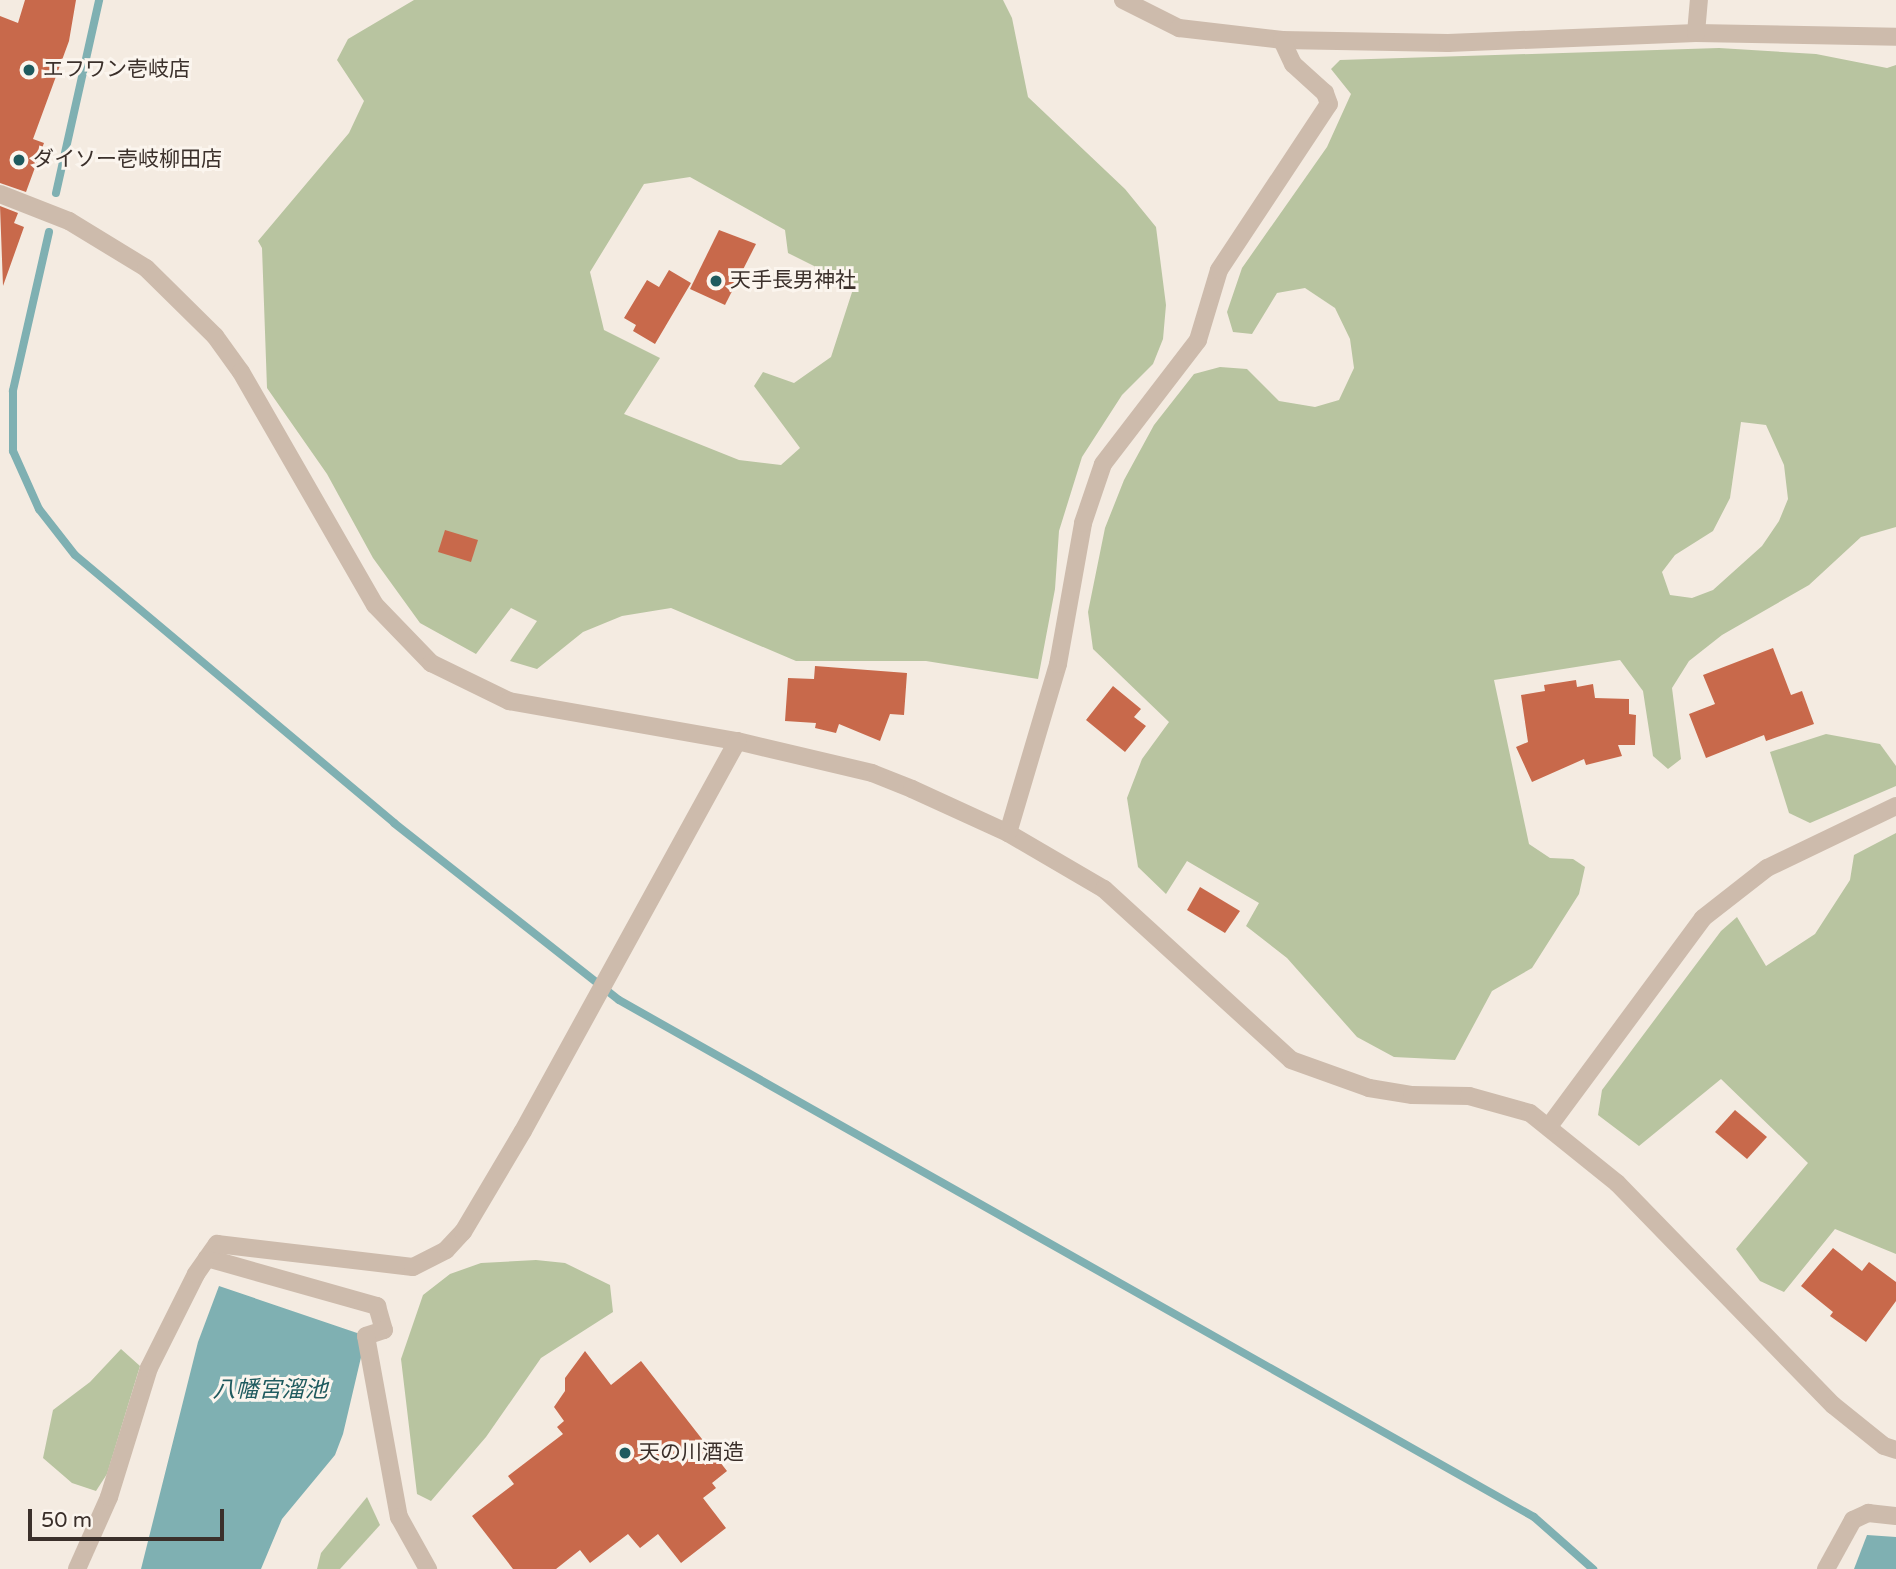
<!DOCTYPE html>
<meta charset="utf-8">
<style>
body{margin:0}
#map{position:relative;width:1896px;height:1569px;overflow:hidden;background:#f4ebe1;font-family:"Varela Round","Noto Sans JP",sans-serif}
div>[style]{position:absolute}
[style*='--x']{left:calc(var(--x)*1px);top:calc(var(--y)*1px);width:calc(var(--w)*1px);rotate:calc(var(--a)*1deg)}
.green>*{inset:0;background:#b8c4a0}
.water>*{inset:0;background:#7fb0b2}
.stream>*{height:8px;margin:-4px;padding:0 4px;transform-origin:4px;border-radius:4px;background:#7fb0b2}
.building>*{inset:0;background:#c8694b}
.minor>*{height:18px;margin:-9px;padding:0 9px;transform-origin:9px;border-radius:9px;background:#cdbbac}
.dots>*{width:19px;height:19px;translate:-50% -50%;box-sizing:border-box;border:4px solid #fbf5ee;border-radius:50%}
span{translate:-50% -50%;white-space:nowrap;text-align:center;line-height:1.15;-webkit-text-stroke:6px #fbf5ee;paint-order:stroke}
.poi-label{font-size:21px;color:#3b302b}
.left{translate:0 -50%;text-align:left}
.water-label{font-size:23px;color:#1f5a5e;font-style:italic}
.scale{position:absolute;left:28px;top:1509px;width:196px;height:32px;box-sizing:border-box;border:4px solid #3b302b;border-top:0;padding-left:9px;font-size:21px;line-height:24px;white-space:nowrap;color:#3b302b;-webkit-text-stroke:5px #fbf5ee;paint-order:stroke}
</style>
<div id="map">
<div class="green">
<div style="clip-path:polygon(evenodd,414px 0,1003px 0,1012px 18px,1028px 97px,1125px 189px,1156px 227px,1166px 305px,1163px 339px,1153px 364px,1122px 395px,1082px 457px,1059px 531px,1055px 589px,1038px 679px,926px 661px,796px 661px,671px 608px,622px 616px,583px 632px,537px 669px,510px 661px,537px 621px,511px 608px,476px 654px,420px 623px,373px 558px,327px 474px,267px 388px,262px 248px,258px 241px,349px 133px,364px 101px,337px 60px,348px 39px,414px 0,690px 177px,785px 230px,788px 253px,854px 286px,831px 357px,794px 383px,763px 372px,754px 386px,800px 448px,781px 465px,739px 460px,624px 414px,660px 358px,604px 330px,590px 272px,644px 184px,690px 177px)"></div>
<div style="clip-path:polygon(evenodd,1719px 48px,1816px 54px,1887px 68px,1896px 65px,1896px 527px,1861px 537px,1809px 585px,1722px 635px,1689px 661px,1672px 688px,1681px 759px,1668px 769px,1653px 756px,1643px 691px,1620px 660px,1494px 680px,1529px 844px,1550px 858px,1573px 859px,1585px 867px,1579px 894px,1532px 968px,1492px 991px,1455px 1060px,1394px 1057px,1357px 1037px,1287px 958px,1246px 926px,1259px 903px,1187px 861px,1166px 894px,1138px 867px,1127px 798px,1142px 759px,1169px 722px,1093px 649px,1088px 612px,1105px 528px,1124px 480px,1154px 425px,1194px 374px,1220px 367px,1247px 369px,1279px 401px,1315px 407px,1339px 400px,1354px 368px,1350px 339px,1335px 308px,1305px 288px,1277px 293px,1252px 334px,1233px 332px,1227px 312px,1242px 268px,1327px 147px,1351px 94px,1331px 69px,1340px 60px,1719px 48px,1741px 422px,1766px 425px,1784px 465px,1788px 499px,1779px 521px,1762px 546px,1713px 590px,1692px 598px,1670px 595px,1662px 572px,1675px 555px,1713px 531px,1730px 498px,1741px 422px)"></div>
<div style="clip-path:polygon(1826px 734px,1880px 744px,1896px 766px,1896px 786px,1810px 823px,1789px 813px,1770px 752px)"></div>
<div style="clip-path:polygon(1896px 833px,1896px 1254px,1835px 1229px,1784px 1292px,1760px 1281px,1736px 1249px,1808px 1163px,1721px 1079px,1639px 1146px,1598px 1115px,1602px 1090px,1721px 931px,1737px 917px,1766px 966px,1815px 934px,1850px 880px,1854px 855px)"></div>
<div style="clip-path:polygon(536px 1260px,565px 1263px,610px 1285px,613px 1312px,541px 1358px,486px 1437px,431px 1501px,417px 1494px,401px 1359px,423px 1295px,450px 1274px,481px 1263px)"></div>
<div style="clip-path:polygon(121px 1349px,140px 1366px,107px 1474px,96px 1491px,72px 1483px,43px 1458px,53px 1410px,90px 1382px)"></div>
<div style="clip-path:polygon(367px 1497px,380px 1525px,340px 1569px,317px 1569px,321px 1553px)"></div>
</div>
<div class="water">
<div style="clip-path:polygon(219px 1286px,366px 1336px,343px 1434px,335px 1455px,282px 1519px,261px 1569px,141px 1569px,198px 1342px)"></div>
<div style="clip-path:polygon(1867px 1535px,1896px 1537px,1896px 1569px,1854px 1569px)"></div>
</div>
<div class="stream">
<div style="--x:56;--y:193;--w:198;--a:-77.4"></div>
<div style="--x:49;--y:232;--w:163;--a:102.8"></div>
<div style="--x:13;--y:391;--w:60;--a:90"></div>
<div style="--x:13;--y:451;--w:64;--a:65.9"></div>
<div style="--x:39;--y:509;--w:58;--a:52"></div>
<div style="--x:75;--y:555;--w:417;--a:40"></div>
<div style="--x:394;--y:823;--w:286;--a:38.2"></div>
<div style="--x:619;--y:1000;--w:1051;--a:29.47"></div>
<div style="--x:1534;--y:1517;--w:79;--a:41.4"></div>
</div>
<div class="building">
<div style="clip-path:polygon(25px 0,76px 0,69px 41px,33px 139px,44px 143px,26px 192px,0 183px,0 16px,18px 23px)"></div>
<div style="clip-path:polygon(0 206px,18px 213px,14px 223px,24px 227px,3px 286px)"></div>
<div style="clip-path:polygon(719px 230px,756px 244px,725px 305px,690px 289px)"></div>
<div style="clip-path:polygon(669px 270px,691px 283px,655px 344px,633px 331px,636px 325px,624px 318px,647px 280px,659px 287px)"></div>
<div style="clip-path:polygon(445px 530px,478px 540px,471px 562px,438px 552px)"></div>
<div style="clip-path:polygon(1773px 648px,1791px 695px,1802px 691px,1814px 724px,1766px 741px,1764px 735px,1706px 758px,1689px 714px,1715px 704px,1703px 675px)"></div>
<div style="clip-path:polygon(815px 666px,907px 673px,904px 715px,890px 714px,880px 741px,839px 724px,836px 733px,815px 728px,816px 723px,785px 721px,788px 678px,814px 679px)"></div>
<div style="clip-path:polygon(1576px 680px,1577px 687px,1593px 684px,1595px 698px,1629px 699px,1629px 714px,1636px 715px,1635px 745px,1618px 745px,1622px 756px,1586px 765px,1584px 759px,1532px 782px,1516px 747px,1528px 742px,1521px 695px,1545px 691px,1544px 685px)"></div>
<div style="clip-path:polygon(1113px 686px,1141px 709px,1134px 717px,1146px 726px,1125px 752px,1086px 720px)"></div>
<div style="clip-path:polygon(1200px 887px,1240px 911px,1225px 933px,1187px 910px)"></div>
<div style="clip-path:polygon(1735px 1110px,1767px 1137px,1747px 1159px,1715px 1132px)"></div>
<div style="clip-path:polygon(1833px 1248px,1862px 1271px,1869px 1262px,1896px 1282px,1896px 1301px,1866px 1342px,1830px 1316px,1833px 1312px,1801px 1286px)"></div>
<div style="clip-path:polygon(585px 1351px,611px 1385px,641px 1361px,727px 1471px,712px 1483px,716px 1488px,703px 1498px,726px 1528px,681px 1563px,658px 1534px,640px 1548px,628px 1534px,590px 1563px,580px 1550px,556px 1569px,513px 1569px,472px 1516px,514px 1484px,508px 1476px,563px 1434px,557px 1427px,564px 1421px,554px 1407px,565px 1391px,565px 1378px)"></div>
</div>
<div class="minor">
<div style="--x:1123;--y:0;--w:63;--a:26.6"></div>
<div style="--x:1179;--y:28;--w:104;--a:6.6"></div>
<div style="--x:1282;--y:40;--w:166;--a:1"></div>
<div style="--x:1448;--y:43;--w:248;--a:-2.3"></div>
<div style="--x:1696;--y:33;--w:200;--a:1.1"></div>
<div style="--x:1696;--y:33;--w:33;--a:-85"></div>
<div style="--x:0;--y:194;--w:74;--a:21.4"></div>
<div style="--x:69;--y:221;--w:90;--a:31.4"></div>
<div style="--x:146;--y:268;--w:97;--a:44.6"></div>
<div style="--x:215;--y:336;--w:44;--a:54.2"></div>
<div style="--x:241;--y:372;--w:269;--a:60.1"></div>
<div style="--x:375;--y:605;--w:81;--a:46"></div>
<div style="--x:431;--y:663;--w:87;--a:26"></div>
<div style="--x:509;--y:701;--w:231;--a:10"></div>
<div style="--x:737;--y:741;--w:139;--a:13.3"></div>
<div style="--x:872;--y:773;--w:43;--a:21.8"></div>
<div style="--x:912;--y:789;--w:106;--a:24.6"></div>
<div style="--x:1008;--y:833;--w:111;--a:30.3"></div>
<div style="--x:1104;--y:889;--w:253;--a:42.4"></div>
<div style="--x:1291;--y:1060;--w:83;--a:19.7"></div>
<div style="--x:1369;--y:1088;--w:44;--a:9.2"></div>
<div style="--x:1412;--y:1095;--w:57;--a:1"></div>
<div style="--x:1469;--y:1096;--w:63;--a:15.6"></div>
<div style="--x:1530;--y:1113;--w:112;--a:38.8"></div>
<div style="--x:1617;--y:1183;--w:310;--a:45.8"></div>
<div style="--x:1833;--y:1405;--w:65;--a:38.8"></div>
<div style="--x:1884;--y:1446;--w:13;--a:18"></div>
<div style="--x:1008;--y:833;--w:176;--a:-73.5"></div>
<div style="--x:1058;--y:664;--w:143;--a:-79.9"></div>
<div style="--x:1083;--y:523;--w:62;--a:-71.3"></div>
<div style="--x:1103;--y:464;--w:156;--a:-52.5"></div>
<div style="--x:1198;--y:340;--w:73;--a:-73.3"></div>
<div style="--x:1219;--y:270;--w:199;--a:-56.5"></div>
<div style="--x:1329;--y:104;--w:12;--a:-110"></div>
<div style="--x:1325;--y:93;--w:43;--a:-137.8"></div>
<div style="--x:1293;--y:64;--w:26;--a:-115"></div>
<div style="--x:1550;--y:1125;--w:257;--a:-53.5"></div>
<div style="--x:1703;--y:918;--w:81;--a:-38"></div>
<div style="--x:1767;--y:868;--w:143;--a:-25.7"></div>
<div style="--x:207;--y:1258;--w:177;--a:15.8"></div>
<div style="--x:377;--y:1306;--w:25;--a:74"></div>
<div style="--x:384;--y:1330;--w:19;--a:162"></div>
<div style="--x:366;--y:1336;--w:184;--a:79.7"></div>
<div style="--x:399;--y:1517;--w:60;--a:60.9"></div>
<div style="--x:77;--y:1569;--w:79;--a:-66"></div>
<div style="--x:109;--y:1497;--w:135;--a:-72.8"></div>
<div style="--x:149;--y:1368;--w:105;--a:-63.4"></div>
<div style="--x:196;--y:1274;--w:37;--a:-55"></div>
<div style="--x:217;--y:1244;--w:197;--a:6.7"></div>
<div style="--x:413;--y:1267;--w:37;--a:-27"></div>
<div style="--x:446;--y:1250;--w:25;--a:-47"></div>
<div style="--x:463;--y:1232;--w:117;--a:-59.3"></div>
<div style="--x:523;--y:1131;--w:445;--a:-61.2"></div>
<div style="--x:1826;--y:1569;--w:56;--a:-61.1"></div>
<div style="--x:1853;--y:1520;--w:17;--a:-25"></div>
<div style="--x:1868;--y:1513;--w:28;--a:6"></div>
</div>
<div class="dots">
<div style="left:29px;top:70px;background:#1f5a5e"></div>
<div style="left:19px;top:160px;background:#1f5a5e"></div>
<div style="left:716px;top:281px;background:#1f5a5e"></div>
<div style="left:625px;top:1453px;background:#1f5a5e"></div>
</div>
<div class="poi-label">
<span class="left" style="left:43px;top:70px">エフワン壱岐店</span>
<span class="left" style="left:33px;top:160px">ダイソー壱岐柳田店</span>
<span class="left" style="left:730px;top:281px">天手長男神社</span>
<span class="left" style="left:639px;top:1453px">天の川酒造</span>
</div>
<div class="water-label">
<span style="left:270px;top:1390px">八幡宮溜池</span>
</div>
<div class="scale">50 m</div>
</div>
